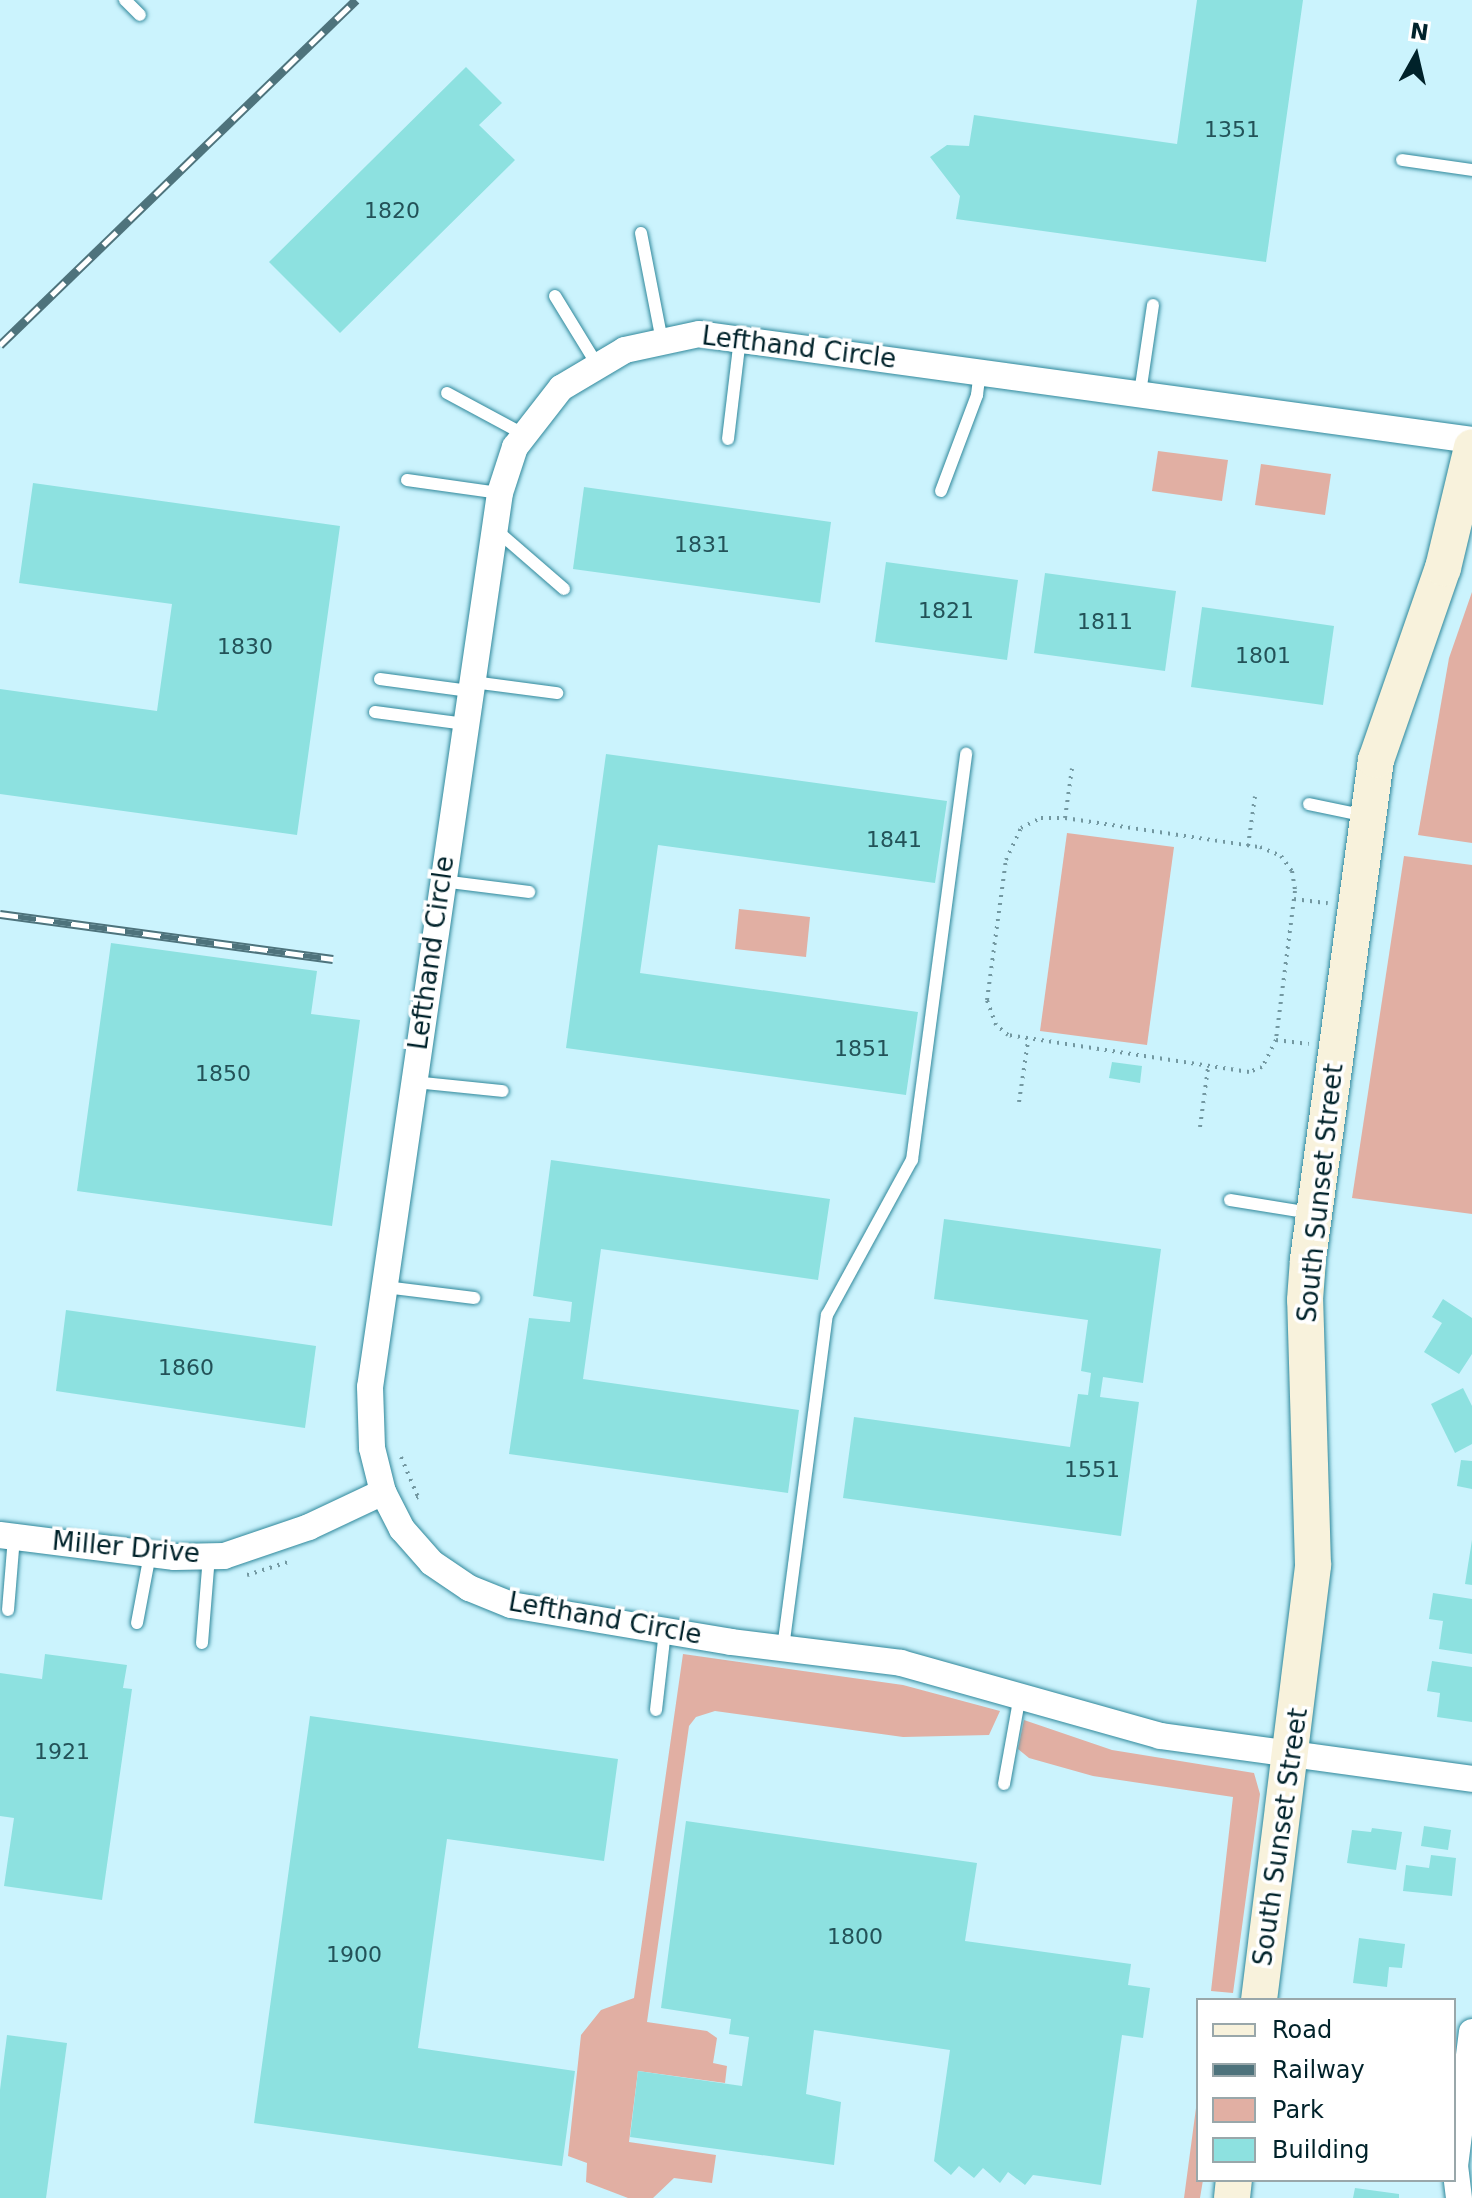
<!DOCTYPE html>
<style>
body{margin:0}
#map{position:relative;width:1472px;height:2198px;overflow:hidden;background:#cbf3fd;font-family:"DejaVu Sans",sans-serif}
div>[style]{position:absolute}
[style*='--x']{left:calc(var(--x)*1px);top:calc(var(--y)*1px);width:calc(var(--w)*1px);rotate:calc(var(--a)*1deg)}
.green>*{inset:0;background:#e1afa3}
.building>*{inset:0;background:#8de1e0}
.path>*{height:4px;margin-top:-2px;transform-origin:0;background:repeating-linear-gradient(90deg,#7398a1 0 2px,transparent 0 8px)}
.roads{filter:drop-shadow(0 0 2px #30889b) drop-shadow(0 0 2px #30889b)}
.lane>*{height:12px;margin:-6px;padding:0 6px;transform-origin:6px;border-radius:6px;background:#fff}
.street>*{height:26px;margin:-13px;padding:0 13px;transform-origin:13px;border-radius:13px;background:#fff}
.secondary>*{height:36px;margin:-18px;padding:0 18px;transform-origin:18px;border-radius:18px;background:#f8f2dc}
.rail>*{height:9px;margin-top:-4.5px;transform-origin:0;background:repeating-linear-gradient(90deg,#fff 0 18px,#4e737c 0 36px);box-sizing:border-box;border-block:2px solid #4e737c}
span{translate:-50% -50%;white-space:nowrap;text-align:center;line-height:1.15;-webkit-text-stroke:7px #fff;paint-order:stroke}
.number-label{font-size:22px;color:#235258}
.number-label span{-webkit-text-stroke-width:0}
.street-label{font-size:26px;color:#00222a}
.legend{position:absolute;left:1196px;top:1998px;width:260px;height:184px;box-sizing:border-box;background:#fff;border:2px solid #99a7aa;margin:0;padding:10px 14px;list-style:none;font-size:24px;color:#00222a}
.legend li{display:flex;align-items:center;gap:16px;height:40px}
.legend b{width:40px;border:2px solid #99a7aa}
.north{position:absolute;left:1376px;top:16px;width:80px;height:80px;-webkit-text-stroke:6px #fff;paint-order:stroke;rotate:8deg;font-size:22px;font-weight:700;line-height:32px;text-align:center;color:#00222a}
.north::after{content:'';display:block;margin:auto;width:28px;height:36px;background:#00222a;clip-path:polygon(50% 0,100% 100%,50% 72%,0 100%)}
</style>
<div id="map">
<div class="green">
<div style="clip-path:polygon(1158px 451px,1228px 460px,1222px 501px,1152px 491px)"></div>
<div style="clip-path:polygon(1261px 464px,1331px 474px,1325px 515px,1255px 505px)"></div>
<div style="clip-path:polygon(1472px 592px,1472px 843px,1418px 835px,1449px 658px)"></div>
<div style="clip-path:polygon(1067px 833px,1174px 847px,1147px 1045px,1040px 1031px)"></div>
<div style="clip-path:polygon(1404px 856px,1472px 865px,1472px 1214px,1352px 1198px)"></div>
<div style="clip-path:polygon(739px 909px,810px 917px,806px 957px,735px 949px)"></div>
<div style="clip-path:polygon(683px 1654px,903px 1685px,1000px 1711px,989px 1735px,903px 1737px,715px 1711px,696px 1717px,689px 1726px,647px 2022px,707px 2031px,717px 2038px,713px 2063px,727px 2066px,725px 2083px,638px 2071px,629px 2142px,716px 2155px,712px 2183px,674px 2178px,653px 2198px,628px 2198px,586px 2182px,587px 2163px,568px 2156px,581px 2035px,601px 2010px,634px 1998px)"></div>
<div style="clip-path:polygon(1024px 1720px,1112px 1750px,1254px 1773px,1260px 1794px,1233px 1993px,1211px 1991px,1233px 1797px,1093px 1776px,1029px 1758px,1018px 1749px)"></div>
<div style="clip-path:polygon(1198px 2093px,1198px 2180px,1203px 2180px,1200px 2198px,1184px 2198px)"></div>
</div>
<div class="building">
<div style="clip-path:polygon(1197px 0,1303px 0,1266px 262px,956px 219px,960px 196px,930px 157px,947px 145px,969px 146px,974px 115px,1177px 144px)"></div>
<div style="clip-path:polygon(466px 67px,502px 103px,479px 125px,515px 160px,340px 333px,269px 262px)"></div>
<div style="clip-path:polygon(33px 483px,340px 526px,297px 835px,0 794px,0 689px,157px 711px,172px 604px,19px 583px)"></div>
<div style="clip-path:polygon(584px 487px,831px 522px,820px 603px,573px 569px)"></div>
<div style="clip-path:polygon(886px 562px,1018px 580px,1007px 660px,875px 642px)"></div>
<div style="clip-path:polygon(1045px 573px,1176px 591px,1165px 671px,1034px 653px)"></div>
<div style="clip-path:polygon(1202px 607px,1334px 626px,1323px 705px,1191px 687px)"></div>
<div style="clip-path:polygon(606px 754px,947px 801px,935px 883px,658px 845px,640px 973px,918px 1012px,906px 1095px,566px 1048px)"></div>
<div style="clip-path:polygon(111px 943px,317px 971px,311px 1014px,360px 1020px,332px 1226px,77px 1191px)"></div>
<div style="clip-path:polygon(1112px 1062px,1142px 1066px,1140px 1083px,1109px 1078px)"></div>
<div style="clip-path:polygon(551px 1160px,830px 1199px,818px 1280px,601px 1249px,583px 1379px,799px 1410px,788px 1493px,509px 1454px,529px 1318px,570px 1322px,572px 1302px,533px 1296px)"></div>
<div style="clip-path:polygon(944px 1219px,1161px 1249px,1143px 1383px,1103px 1377px,1100px 1397px,1139px 1402px,1121px 1536px,843px 1498px,854px 1417px,1070px 1447px,1078px 1394px,1088px 1395px,1091px 1373px,1081px 1371px,1088px 1320px,934px 1299px)"></div>
<div style="clip-path:polygon(1443px 1299px,1472px 1318px,1472px 1354px,1459px 1374px,1424px 1352px,1442px 1323px,1432px 1317px)"></div>
<div style="clip-path:polygon(66px 1310px,316px 1346px,305px 1428px,56px 1391px)"></div>
<div style="clip-path:polygon(1463px 1388px,1472px 1406px,1472px 1444px,1455px 1453px,1431px 1404px)"></div>
<div style="clip-path:polygon(1461px 1460px,1472px 1461px,1472px 1489px,1457px 1486px)"></div>
<div style="clip-path:polygon(1472px 1540px,1472px 1585px,1465px 1584px)"></div>
<div style="clip-path:polygon(1433px 1593px,1472px 1599px,1472px 1654px,1439px 1649px,1443px 1621px,1429px 1619px)"></div>
<div style="clip-path:polygon(45px 1654px,127px 1665px,123px 1688px,132px 1689px,102px 1900px,4px 1886px,14px 1818px,0 1816px,0 1673px,42px 1679px)"></div>
<div style="clip-path:polygon(1432px 1661px,1472px 1667px,1472px 1722px,1437px 1717px,1440px 1693px,1427px 1691px)"></div>
<div style="clip-path:polygon(310px 1716px,618px 1759px,604px 1861px,447px 1839px,418px 2048px,575px 2071px,562px 2166px,254px 2123px)"></div>
<div style="clip-path:polygon(686px 1821px,977px 1863px,965px 1941px,1131px 1964px,1128px 1985px,1150px 1988px,1143px 2038px,1122px 2035px,1101px 2185px,1033px 2175px,1025px 2185px,1008px 2172px,1000px 2183px,983px 2168px,974px 2178px,959px 2166px,951px 2175px,934px 2161px,950px 2050px,814px 2030px,806px 2094px,841px 2102px,834px 2165px,630px 2137px,638px 2071px,742px 2086px,749px 2037px,729px 2034px,731px 2019px,661px 2008px)"></div>
<div style="clip-path:polygon(1424px 1826px,1451px 1830px,1448px 1850px,1421px 1846px)"></div>
<div style="clip-path:polygon(1372px 1828px,1402px 1832px,1396px 1870px,1347px 1863px,1352px 1830px,1371px 1832px)"></div>
<div style="clip-path:polygon(1431px 1855px,1456px 1858px,1452px 1896px,1403px 1891px,1406px 1865px,1429px 1868px)"></div>
<div style="clip-path:polygon(1359px 1938px,1405px 1944px,1402px 1968px,1389px 1967px,1387px 1987px,1353px 1983px)"></div>
<div style="clip-path:polygon(7px 2035px,67px 2043px,46px 2198px,0 2198px,0 2090px)"></div>
<div style="clip-path:polygon(1355px 2188px,1399px 2194px,1399px 2198px,1353px 2198px)"></div>
</div>
<div class="path">
<div style="--x:1065;--y:818;--w:50;--a:-82"></div>
<div style="--x:1248;--y:846;--w:50;--a:-82"></div>
<div style="--x:1294;--y:899;--w:34;--a:7"></div>
<div style="--x:1276;--y:1040;--w:30;--a:117"></div>
<div style="--x:1262;--y:1067;--w:14;--a:159"></div>
<div style="--x:1249;--y:1072;--w:244;--a:-171.3"></div>
<div style="--x:1008;--y:1035;--w:16;--a:-140"></div>
<div style="--x:996;--y:1025;--w:27;--a:-110"></div>
<div style="--x:987;--y:1000;--w:141;--a:-82.3"></div>
<div style="--x:1006;--y:860;--w:35;--a:-65"></div>
<div style="--x:1021;--y:828;--w:22;--a:-27"></div>
<div style="--x:1041;--y:818;--w:24;--a:0"></div>
<div style="--x:1065;--y:818;--w:197;--a:8.5"></div>
<div style="--x:1260;--y:847;--w:23;--a:23"></div>
<div style="--x:1281;--y:856;--w:19;--a:54"></div>
<div style="--x:1292;--y:871;--w:20;--a:81"></div>
<div style="--x:1295;--y:891;--w:150;--a:97.3"></div>
<div style="--x:1276;--y:1040;--w:33;--a:7"></div>
<div style="--x:1019;--y:1102;--w:62;--a:-81.6"></div>
<div style="--x:1200;--y:1127;--w:60;--a:-82.3"></div>
<div style="--x:401;--y:1457;--w:43;--a:67"></div>
<div style="--x:418;--y:1497;--w:4;--a:153"></div>
<div style="--x:247;--y:1575;--w:43;--a:-17.6"></div>
</div>
<div class="roads">
<div class="lane">
<div style="--x:125;--y:0;--w:21;--a:45"></div>
<div style="--x:1402;--y:160;--w:71;--a:8.1"></div>
<div style="--x:641;--y:233;--w:110;--a:79"></div>
<div style="--x:555;--y:296;--w:79;--a:58.5"></div>
<div style="--x:447;--y:393;--w:86;--a:28.3"></div>
<div style="--x:1140;--y:393;--w:89;--a:-81.6"></div>
<div style="--x:728;--y:439;--w:101;--a:-83.2"></div>
<div style="--x:407;--y:480;--w:94;--a:8"></div>
<div style="--x:941;--y:491;--w:103;--a:-69.4"></div>
<div style="--x:977;--y:395;--w:24;--a:-83"></div>
<div style="--x:496;--y:530;--w:90;--a:40.9"></div>
<div style="--x:380;--y:679;--w:90;--a:7.7"></div>
<div style="--x:473;--y:682;--w:85;--a:7.5"></div>
<div style="--x:375;--y:712;--w:91;--a:7.6"></div>
<div style="--x:1309;--y:804;--w:58;--a:11.9"></div>
<div style="--x:442;--y:881;--w:88;--a:7.2"></div>
<div style="--x:414;--y:1082;--w:89;--a:5.8"></div>
<div style="--x:1230;--y:1200;--w:81;--a:9.2"></div>
<div style="--x:385;--y:1287;--w:90;--a:7"></div>
<div style="--x:8;--y:1610;--w:73;--a:-85.3"></div>
<div style="--x:137;--y:1623;--w:70;--a:-79.3"></div>
<div style="--x:202;--y:1643;--w:87;--a:-85.4"></div>
<div style="--x:783;--y:1648;--w:336;--a:-82.5"></div>
<div style="--x:827;--y:1315;--w:177;--a:-61.3"></div>
<div style="--x:912;--y:1160;--w:410;--a:-82.4"></div>
<div style="--x:656;--y:1710;--w:80;--a:-83.5"></div>
<div style="--x:1004;--y:1784;--w:90;--a:-79.8"></div>
</div>
<div class="street">
<div style="--x:1472;--y:440;--w:780;--a:-172.19"></div>
<div style="--x:699;--y:334;--w:76;--a:167.8"></div>
<div style="--x:625;--y:350;--w:74;--a:149.3"></div>
<div style="--x:561;--y:388;--w:75;--a:127.9"></div>
<div style="--x:515;--y:447;--w:48;--a:108.1"></div>
<div style="--x:500;--y:493;--w:903;--a:98.27"></div>
<div style="--x:370;--y:1387;--w:61;--a:88.1"></div>
<div style="--x:372;--y:1448;--w:45;--a:76"></div>
<div style="--x:383;--y:1492;--w:42;--a:62.8"></div>
<div style="--x:402;--y:1529;--w:45;--a:48.6"></div>
<div style="--x:432;--y:1563;--w:45;--a:34"></div>
<div style="--x:469;--y:1588;--w:45;--a:22"></div>
<div style="--x:511;--y:1605;--w:223;--a:9.5"></div>
<div style="--x:731;--y:1642;--w:171;--a:7"></div>
<div style="--x:901;--y:1663;--w:269;--a:15.7"></div>
<div style="--x:1160;--y:1736;--w:315;--a:7.8"></div>
<div style="--x:0;--y:1535;--w:176;--a:7.2"></div>
<div style="--x:175;--y:1557;--w:49;--a:-1.2"></div>
<div style="--x:224;--y:1556;--w:90;--a:-18.8"></div>
<div style="--x:309;--y:1527;--w:82;--a:-25.3"></div>
<div style="--x:1459;--y:2198;--w:32;--a:-97"></div>
<div style="--x:1455;--y:2166;--w:135;--a:-82.8"></div>
</div>
<div class="secondary">
<div style="--x:1259;--y:2000;--w:438;--a:-82.9"></div>
<div style="--x:1313;--y:1565;--w:265;--a:-91.7"></div>
<div style="--x:1305;--y:1300;--w:41;--a:-85.8"></div>
<div style="--x:1308;--y:1259;--w:504;--a:-82.24"></div>
<div style="--x:1376;--y:760;--w:203;--a:-70.8"></div>
<div style="--x:1443;--y:568;--w:124;--a:-76.5"></div>
<div style="--x:1232;--y:2198;--w:18;--a:-84"></div>
</div>
</div>
<div class="rail">
<div style="--x:0;--y:345;--w:496;--a:-44.1"></div>
<div style="--x:0;--y:914;--w:336;--a:7.7"></div>
</div>
<div class="number-label">
<span style="left:1232px;top:130px">1351</span>
<span style="left:392px;top:211px">1820</span>
<span style="left:702px;top:545px">1831</span>
<span style="left:946px;top:611px">1821</span>
<span style="left:1105px;top:622px">1811</span>
<span style="left:245px;top:647px">1830</span>
<span style="left:1263px;top:656px">1801</span>
<span style="left:894px;top:840px">1841</span>
<span style="left:862px;top:1049px">1851</span>
<span style="left:223px;top:1074px">1850</span>
<span style="left:186px;top:1368px">1860</span>
<span style="left:1092px;top:1470px">1551</span>
<span style="left:62px;top:1752px">1921</span>
<span style="left:855px;top:1937px">1800</span>
<span style="left:354px;top:1955px">1900</span>
</div>
<div class="street-label">
<span style="left:799px;top:348px;rotate:7deg">Lefthand Circle</span>
<span style="left:432px;top:953px;rotate:-82deg">Lefthand Circle</span>
<span style="left:1321px;top:1193px;rotate:-84deg">South Sunset Street</span>
<span style="left:126px;top:1548px;rotate:5deg">Miller Drive</span>
<span style="left:605px;top:1619px;rotate:10deg">Lefthand Circle</span>
<span style="left:1281px;top:1837px;rotate:-82deg">South Sunset Street</span>
</div>
<ul class="legend">
<li><b style="height:10px;background:#f8f2dc"></b>Road</li>
<li><b style="height:10px;background:#4e737c"></b>Railway</li>
<li><b style="height:22px;background:#e1afa3"></b>Park</li>
<li><b style="height:22px;background:#8de1e0"></b>Building</li>
</ul>
<div class="north">N</div>
</div>
